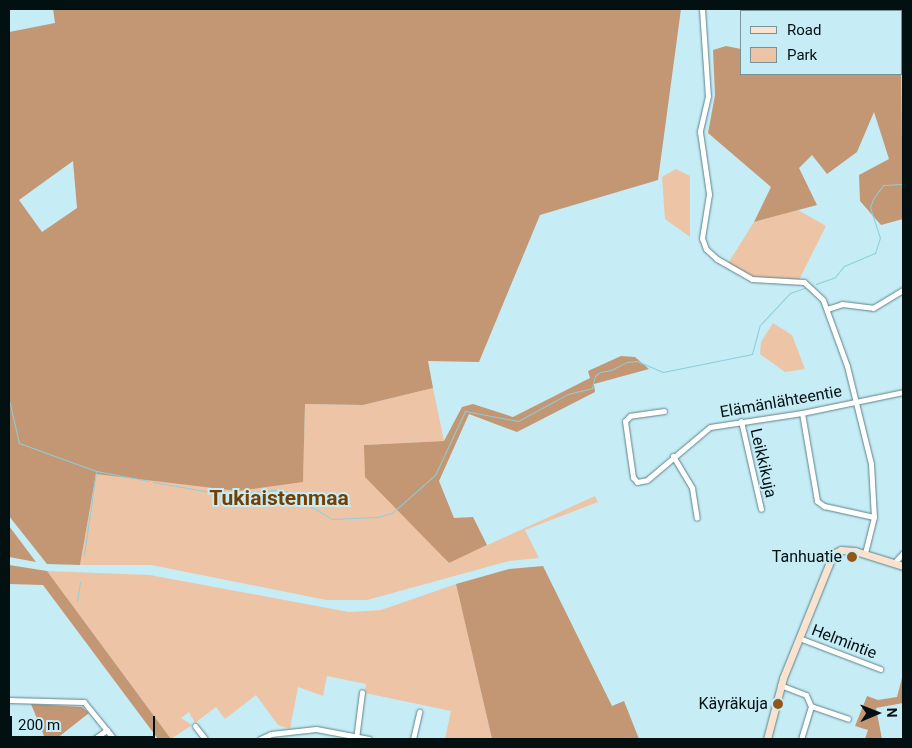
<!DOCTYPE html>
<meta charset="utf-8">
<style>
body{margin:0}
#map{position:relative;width:912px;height:748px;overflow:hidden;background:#c6ecf5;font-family:Roboto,sans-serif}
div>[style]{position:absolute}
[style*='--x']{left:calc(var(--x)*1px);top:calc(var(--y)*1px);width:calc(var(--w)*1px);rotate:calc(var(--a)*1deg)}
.green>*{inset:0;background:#edc5a6}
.forest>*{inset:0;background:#c39774}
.stream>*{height:1px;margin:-0.5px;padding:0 0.5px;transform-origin:0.5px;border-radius:0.5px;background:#8acfdd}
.roads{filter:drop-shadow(0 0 1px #5e8289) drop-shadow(0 0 1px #5e8289)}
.street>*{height:5px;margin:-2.5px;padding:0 2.5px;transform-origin:2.5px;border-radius:2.5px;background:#fff}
.secondary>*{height:7px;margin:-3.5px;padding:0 3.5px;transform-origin:3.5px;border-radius:3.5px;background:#f9e2ce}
.dots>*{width:14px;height:14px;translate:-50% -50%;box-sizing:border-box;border:2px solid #c6ecf5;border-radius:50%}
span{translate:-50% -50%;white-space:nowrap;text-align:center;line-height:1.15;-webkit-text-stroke:4px #c6ecf5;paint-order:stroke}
.street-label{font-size:16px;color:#031012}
.poi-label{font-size:16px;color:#031012}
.right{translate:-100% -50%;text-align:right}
.district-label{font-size:21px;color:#763f00;font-weight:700}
.frame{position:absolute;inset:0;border:10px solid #031012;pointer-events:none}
.legend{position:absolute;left:740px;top:10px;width:162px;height:65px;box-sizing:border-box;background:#c6ecf5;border:1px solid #78949a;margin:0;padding:6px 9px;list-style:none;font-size:15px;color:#031012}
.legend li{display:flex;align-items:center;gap:10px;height:25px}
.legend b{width:25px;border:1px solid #78949a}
.north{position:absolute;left:852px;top:688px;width:50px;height:50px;-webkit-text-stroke:4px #c6ecf5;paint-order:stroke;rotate:89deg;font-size:14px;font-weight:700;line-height:20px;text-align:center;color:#031012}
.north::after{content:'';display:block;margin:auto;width:18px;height:22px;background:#031012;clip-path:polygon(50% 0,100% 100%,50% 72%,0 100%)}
.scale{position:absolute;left:10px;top:716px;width:145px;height:22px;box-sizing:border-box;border:2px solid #031012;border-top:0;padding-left:6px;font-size:15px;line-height:18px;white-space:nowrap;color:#031012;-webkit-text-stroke:4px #c6ecf5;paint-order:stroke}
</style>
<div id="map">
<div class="green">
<div style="clip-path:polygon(676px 169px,690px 176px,690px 237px,665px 219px,662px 177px)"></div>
<div style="clip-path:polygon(798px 210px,826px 226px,798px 282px,752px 279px,727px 265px,754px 222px)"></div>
<div style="clip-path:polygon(773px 323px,792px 335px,805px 369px,785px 372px,760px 354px,761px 342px)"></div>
<div style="clip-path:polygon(433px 388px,444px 441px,364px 445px,448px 563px,595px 496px,598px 502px,525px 530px,539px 558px,509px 561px,367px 600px,326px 600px,151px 565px,80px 565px,96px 474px,303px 481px,305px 404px,363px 405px)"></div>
<div style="clip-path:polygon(47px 571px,150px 575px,349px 612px,381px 610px,456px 584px,492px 739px,445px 739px,451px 711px,365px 693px,366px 684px,327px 676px,323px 696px,298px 687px,290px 729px,278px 725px,256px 695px,225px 719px,216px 707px,195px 723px,189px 712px,181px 718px,192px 725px,171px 739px)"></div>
</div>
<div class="forest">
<div style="clip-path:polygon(evenodd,53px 9px,681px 9px,658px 180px,540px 215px,479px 362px,428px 361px,433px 388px,363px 405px,305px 404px,303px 482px,238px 491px,96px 474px,80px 565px,47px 564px,9px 516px,9px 32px,55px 23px,53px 9px,73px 161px,77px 208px,42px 232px,19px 200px,73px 161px)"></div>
<div style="clip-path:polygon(786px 9px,903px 9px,903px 53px,901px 55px,901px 11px)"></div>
<div style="clip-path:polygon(726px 46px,741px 49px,741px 74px,901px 74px,901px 62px,903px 219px,881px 225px,860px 201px,859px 175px,889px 159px,874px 112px,857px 152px,827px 174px,812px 155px,799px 168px,817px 205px,754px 222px,771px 187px,708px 133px,715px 95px,713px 50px)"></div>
<div style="clip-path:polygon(621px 356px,635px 357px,649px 369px,594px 384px,595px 392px,517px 432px,469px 414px,439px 481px,454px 518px,473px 517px,487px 545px,449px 563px,365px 477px,364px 445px,444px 441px,462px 407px,473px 404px,513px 417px,590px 378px,588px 371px)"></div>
<div style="clip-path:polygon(9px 526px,36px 562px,9px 557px)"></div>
<div style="clip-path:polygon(9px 565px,47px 571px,171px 739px,158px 739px,43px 585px,9px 584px)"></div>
<div style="clip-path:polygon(543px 566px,612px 706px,624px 701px,639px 739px,492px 739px,456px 584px,509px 569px)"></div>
<div style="clip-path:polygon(903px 674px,903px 703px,876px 708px,882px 739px,865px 739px,868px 730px,855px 726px,867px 696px,878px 700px,897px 697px)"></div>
<div style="clip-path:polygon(31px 704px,82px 707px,89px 713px,56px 739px,40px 739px,44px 736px)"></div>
</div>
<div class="stream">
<div style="--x:816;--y:284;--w:20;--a:-20"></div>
<div style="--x:835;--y:277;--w:14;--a:-51"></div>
<div style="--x:844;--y:266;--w:34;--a:-23"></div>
<div style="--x:875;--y:253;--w:16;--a:-72"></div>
<div style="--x:880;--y:238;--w:33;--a:-108"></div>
<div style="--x:870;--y:207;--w:9;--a:-69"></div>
<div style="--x:873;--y:199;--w:17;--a:-54"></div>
<div style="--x:883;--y:185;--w:20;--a:-3"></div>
<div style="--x:9;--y:400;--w:44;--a:76.9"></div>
<div style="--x:19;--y:443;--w:82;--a:20"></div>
<div style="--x:96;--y:471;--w:54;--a:10.7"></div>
<div style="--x:153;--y:482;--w:76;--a:9.8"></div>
<div style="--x:228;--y:495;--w:54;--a:-6.3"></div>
<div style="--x:282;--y:489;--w:58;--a:31"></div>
<div style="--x:332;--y:519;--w:45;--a:-2.5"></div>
<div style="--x:377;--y:517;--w:16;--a:-15"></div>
<div style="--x:392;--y:513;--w:57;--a:-41.5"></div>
<div style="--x:435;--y:475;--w:71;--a:-64.9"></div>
<div style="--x:465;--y:411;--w:54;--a:10.7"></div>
<div style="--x:518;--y:421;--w:57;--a:-28.4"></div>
<div style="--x:568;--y:394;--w:25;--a:-14"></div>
<div style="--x:592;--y:388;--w:12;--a:-76"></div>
<div style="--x:595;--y:376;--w:6;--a:-39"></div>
<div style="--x:600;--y:372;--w:11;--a:-10"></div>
<div style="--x:611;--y:370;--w:18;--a:-27"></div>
<div style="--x:627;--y:362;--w:10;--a:-6"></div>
<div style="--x:637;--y:361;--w:28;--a:23"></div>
<div style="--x:663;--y:372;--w:91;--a:-11.4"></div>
<div style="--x:752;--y:354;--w:30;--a:-75"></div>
<div style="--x:760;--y:325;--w:44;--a:-46.8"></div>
<div style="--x:790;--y:293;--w:18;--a:-19"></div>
<div style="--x:84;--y:555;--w:84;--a:-81.8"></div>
<div style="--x:77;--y:601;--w:19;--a:-81"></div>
</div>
<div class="roads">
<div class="street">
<div style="--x:702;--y:9;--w:87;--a:86.1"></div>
<div style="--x:708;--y:96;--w:37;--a:103"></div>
<div style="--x:700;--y:132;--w:63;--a:81.7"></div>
<div style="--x:709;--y:194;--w:45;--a:99"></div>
<div style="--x:702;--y:238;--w:12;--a:70"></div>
<div style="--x:706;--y:249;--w:15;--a:42"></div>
<div style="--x:717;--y:259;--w:40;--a:29.7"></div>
<div style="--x:752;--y:279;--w:52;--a:3.3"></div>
<div style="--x:804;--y:282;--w:26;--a:43"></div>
<div style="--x:823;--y:300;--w:70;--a:70"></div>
<div style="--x:847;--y:366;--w:101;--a:76.2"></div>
<div style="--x:871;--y:464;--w:53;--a:86.8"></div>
<div style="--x:874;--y:517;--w:37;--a:104"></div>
<div style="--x:827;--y:309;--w:16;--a:-18"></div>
<div style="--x:842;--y:304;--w:31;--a:7"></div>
<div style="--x:873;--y:308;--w:35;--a:-31"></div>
<div style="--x:664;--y:411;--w:34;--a:172"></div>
<div style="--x:630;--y:416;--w:7;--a:135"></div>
<div style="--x:625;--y:421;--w:57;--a:81.9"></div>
<div style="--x:633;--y:477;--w:6;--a:51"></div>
<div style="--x:637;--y:482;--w:10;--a:-11"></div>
<div style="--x:647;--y:480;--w:82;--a:-40.1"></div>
<div style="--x:710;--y:427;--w:93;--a:-8.7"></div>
<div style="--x:802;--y:413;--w:103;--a:-11.7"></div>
<div style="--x:802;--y:413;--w:89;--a:80.3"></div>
<div style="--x:817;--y:501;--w:9;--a:36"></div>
<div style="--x:824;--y:506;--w:51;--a:12.4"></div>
<div style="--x:741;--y:421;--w:90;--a:77.2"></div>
<div style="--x:673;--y:456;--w:37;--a:59"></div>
<div style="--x:692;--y:488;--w:30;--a:81"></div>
<div style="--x:895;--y:562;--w:12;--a:-48"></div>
<div style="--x:799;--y:638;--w:87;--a:20.9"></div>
<div style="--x:780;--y:685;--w:28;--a:21"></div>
<div style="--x:806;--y:695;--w:12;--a:66"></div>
<div style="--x:811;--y:706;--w:39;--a:19"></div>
<div style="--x:9;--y:700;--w:75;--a:1.5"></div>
<div style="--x:84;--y:702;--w:48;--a:51"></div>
<div style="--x:195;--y:726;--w:16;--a:52"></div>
<div style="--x:94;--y:739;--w:16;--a:-35"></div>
<div style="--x:260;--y:739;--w:12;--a:-24"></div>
<div style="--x:271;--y:734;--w:45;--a:-6.3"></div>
<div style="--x:316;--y:729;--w:54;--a:10.7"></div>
<div style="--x:356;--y:739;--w:47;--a:-82.7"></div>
<div style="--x:413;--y:739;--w:28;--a:-77"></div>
<div style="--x:801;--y:739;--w:34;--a:-73"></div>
</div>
<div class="secondary">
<div style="--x:767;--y:739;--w:63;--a:-75.3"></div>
<div style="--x:783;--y:678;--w:134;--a:-68"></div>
<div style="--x:833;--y:554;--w:9;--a:-27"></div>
<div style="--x:841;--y:550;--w:14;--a:4"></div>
<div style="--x:855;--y:551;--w:50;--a:17.4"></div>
</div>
</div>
<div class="dots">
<div style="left:852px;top:557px;background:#935619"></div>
<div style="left:778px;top:704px;background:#935619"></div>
</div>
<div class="street-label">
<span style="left:781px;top:402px;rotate:-10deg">Elämänlähteentie</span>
<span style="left:763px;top:463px;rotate:77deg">Leikkikuja</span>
<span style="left:844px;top:642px;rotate:21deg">Helmintie</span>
</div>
<div class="poi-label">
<span class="right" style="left:842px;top:557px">Tanhuatie</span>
<span class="right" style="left:768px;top:704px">Käyräkuja</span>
</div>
<div class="district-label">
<span style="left:279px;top:498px">Tukiaistenmaa</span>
</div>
<div class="frame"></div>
<ul class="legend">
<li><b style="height:6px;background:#f9e2ce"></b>Road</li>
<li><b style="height:14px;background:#edc5a6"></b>Park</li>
</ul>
<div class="north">N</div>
<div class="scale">200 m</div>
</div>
